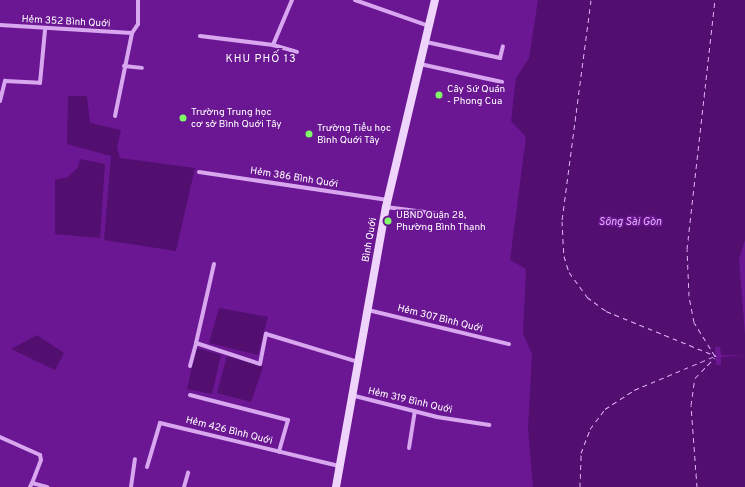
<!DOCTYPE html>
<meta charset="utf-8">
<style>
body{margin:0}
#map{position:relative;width:745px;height:487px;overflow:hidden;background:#6b1793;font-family:Overpass,sans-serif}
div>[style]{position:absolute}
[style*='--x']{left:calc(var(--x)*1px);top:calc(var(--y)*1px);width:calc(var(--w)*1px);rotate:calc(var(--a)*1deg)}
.water>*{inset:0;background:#520f70}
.pier>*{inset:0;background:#6b1793}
.ferry>*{height:1px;margin-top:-0.5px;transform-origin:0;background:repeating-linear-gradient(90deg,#e0b3f7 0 5px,transparent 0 9px)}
.street>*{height:4px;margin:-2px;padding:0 2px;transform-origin:2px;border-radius:2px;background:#d8a7f0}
.secondary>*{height:8px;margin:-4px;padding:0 4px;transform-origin:4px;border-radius:4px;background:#efd5fb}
.dots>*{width:11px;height:11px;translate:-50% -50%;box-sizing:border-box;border:2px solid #6b1793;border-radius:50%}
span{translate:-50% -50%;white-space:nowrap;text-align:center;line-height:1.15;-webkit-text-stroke:3px #6b1793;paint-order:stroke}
.street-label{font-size:10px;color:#fff}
.poi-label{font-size:10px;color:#fff}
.left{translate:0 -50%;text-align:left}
.neighbourhood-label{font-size:11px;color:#fff;letter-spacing:1px}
.water-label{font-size:11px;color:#e0b3f7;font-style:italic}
</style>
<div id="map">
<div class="water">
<div style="clip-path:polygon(538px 0,745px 0,745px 240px,739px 259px,745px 335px,745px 487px,533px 487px,528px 429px,532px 354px,523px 334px,526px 269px,510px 260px,526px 137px,511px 121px,516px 78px,529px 58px)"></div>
<div style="clip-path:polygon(68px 96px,87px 96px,90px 123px,121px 130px,117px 147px,120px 158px,195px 168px,176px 251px,104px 240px,111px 156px,67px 144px)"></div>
<div style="clip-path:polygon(80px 159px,105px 164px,100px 238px,55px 234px,55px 180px,68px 177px,78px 167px)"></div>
<div style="clip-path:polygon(219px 308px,268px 317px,258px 355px,209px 343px)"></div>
<div style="clip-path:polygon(37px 335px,64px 353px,55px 370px,11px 349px)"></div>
<div style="clip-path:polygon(196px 348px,221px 355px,212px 394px,187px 389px)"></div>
<div style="clip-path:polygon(227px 356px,263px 367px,251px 402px,217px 393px)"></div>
</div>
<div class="pier">
<div style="clip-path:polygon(715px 347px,720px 347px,721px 355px,745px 355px,721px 357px,721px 365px,716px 365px)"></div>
</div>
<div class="ferry">
<div style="--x:591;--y:0;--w:223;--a:97.5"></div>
<div style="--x:562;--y:221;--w:35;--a:87"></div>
<div style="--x:564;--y:256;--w:17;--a:73"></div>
<div style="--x:569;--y:272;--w:31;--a:54"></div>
<div style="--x:587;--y:297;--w:24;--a:36"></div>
<div style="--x:606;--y:311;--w:119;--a:22.2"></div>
<div style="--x:715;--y:356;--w:40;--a:-122"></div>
<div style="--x:694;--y:322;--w:26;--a:-101"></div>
<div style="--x:689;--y:296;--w:47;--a:-92.4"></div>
<div style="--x:687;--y:249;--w:251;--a:-83.6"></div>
<div style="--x:580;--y:487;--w:34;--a:-88"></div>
<div style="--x:581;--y:453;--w:26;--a:-69"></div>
<div style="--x:590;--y:429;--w:25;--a:-53"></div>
<div style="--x:605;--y:409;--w:35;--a:-33"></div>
<div style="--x:634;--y:390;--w:88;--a:-22.8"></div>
<div style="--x:697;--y:487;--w:82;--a:-94.2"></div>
<div style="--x:691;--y:405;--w:27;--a:-82"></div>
<div style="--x:695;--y:378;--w:28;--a:-46"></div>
</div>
<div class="street">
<div style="--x:292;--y:0;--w:49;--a:112.9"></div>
<div style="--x:273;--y:45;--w:25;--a:16"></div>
<div style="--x:355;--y:0;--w:78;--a:19.4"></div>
<div style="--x:0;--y:25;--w:132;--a:3.5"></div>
<div style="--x:132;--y:33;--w:11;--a:-56"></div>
<div style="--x:138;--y:24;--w:24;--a:-90"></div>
<div style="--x:200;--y:36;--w:74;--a:7"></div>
<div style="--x:426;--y:42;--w:76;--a:12.2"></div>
<div style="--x:500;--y:58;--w:12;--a:-76"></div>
<div style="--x:420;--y:64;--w:84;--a:12.4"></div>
<div style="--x:124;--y:66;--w:18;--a:6"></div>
<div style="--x:0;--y:101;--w:21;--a:-76"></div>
<div style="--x:5;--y:81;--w:35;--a:3"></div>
<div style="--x:40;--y:83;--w:53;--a:-84.6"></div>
<div style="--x:115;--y:116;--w:85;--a:-78.4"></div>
<div style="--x:199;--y:172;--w:191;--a:8.4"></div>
<div style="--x:386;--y:207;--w:62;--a:7.5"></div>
<div style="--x:214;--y:264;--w:81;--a:102.8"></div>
<div style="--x:196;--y:343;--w:67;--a:18.2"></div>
<div style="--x:260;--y:364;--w:31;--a:-79"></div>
<div style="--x:266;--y:334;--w:96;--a:16.9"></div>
<div style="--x:368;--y:310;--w:145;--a:13.6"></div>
<div style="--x:190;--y:366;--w:24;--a:-75"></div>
<div style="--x:190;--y:395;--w:101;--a:14.3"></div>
<div style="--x:288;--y:420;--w:33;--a:106"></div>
<div style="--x:351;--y:395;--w:89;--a:14.3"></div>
<div style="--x:437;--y:417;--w:53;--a:8.7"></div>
<div style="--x:0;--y:437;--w:44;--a:24.2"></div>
<div style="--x:40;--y:455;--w:5;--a:79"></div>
<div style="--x:41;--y:460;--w:25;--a:111"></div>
<div style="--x:409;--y:448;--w:37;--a:-81"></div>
<div style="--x:147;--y:467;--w:46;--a:-73.5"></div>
<div style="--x:160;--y:423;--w:184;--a:13.5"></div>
<div style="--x:30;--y:487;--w:4;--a:-63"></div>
<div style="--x:32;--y:483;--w:16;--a:15"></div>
<div style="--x:131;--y:487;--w:28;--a:-82"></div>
<div style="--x:184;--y:487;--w:15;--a:-74"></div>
</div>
<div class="secondary">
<div style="--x:336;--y:487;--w:284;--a:-79.9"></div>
<div style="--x:386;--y:207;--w:213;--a:-76.7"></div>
</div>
<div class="dots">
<div style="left:439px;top:95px;background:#81ff66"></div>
<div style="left:183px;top:118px;background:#81ff66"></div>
<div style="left:309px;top:134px;background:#81ff66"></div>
<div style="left:388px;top:221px;background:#81ff66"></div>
</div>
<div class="street-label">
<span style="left:66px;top:22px;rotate:3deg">Hẻm 352 Bình Quới</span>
<span style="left:294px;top:178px;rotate:9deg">Hẻm 386 Bình Quới</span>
<span style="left:370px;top:240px;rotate:-80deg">Bình Quới</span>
<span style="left:440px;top:319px;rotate:14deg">Hẻm 307 Bình Quới</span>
<span style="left:410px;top:401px;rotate:13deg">Hẻm 319 Bình Quới</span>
<span style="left:229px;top:431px;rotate:14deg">Hẻm 426 Bình Quới</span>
</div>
<div class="poi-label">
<span class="left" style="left:447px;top:95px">Cây Sứ Quán<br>- Phong Cua</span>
<span class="left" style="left:191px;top:118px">Trường Trung học<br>cơ sở Bình Quới Tây</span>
<span class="left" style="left:317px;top:134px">Trường Tiểu học<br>Bình Quới Tây</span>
<span class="left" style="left:396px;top:221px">UBND Quận 28,<br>Phường Bình Thạnh</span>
</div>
<div class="neighbourhood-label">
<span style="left:261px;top:59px">KHU PHỐ 13</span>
</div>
<div class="water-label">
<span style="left:630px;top:222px">Sông Sài Gòn</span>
</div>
</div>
